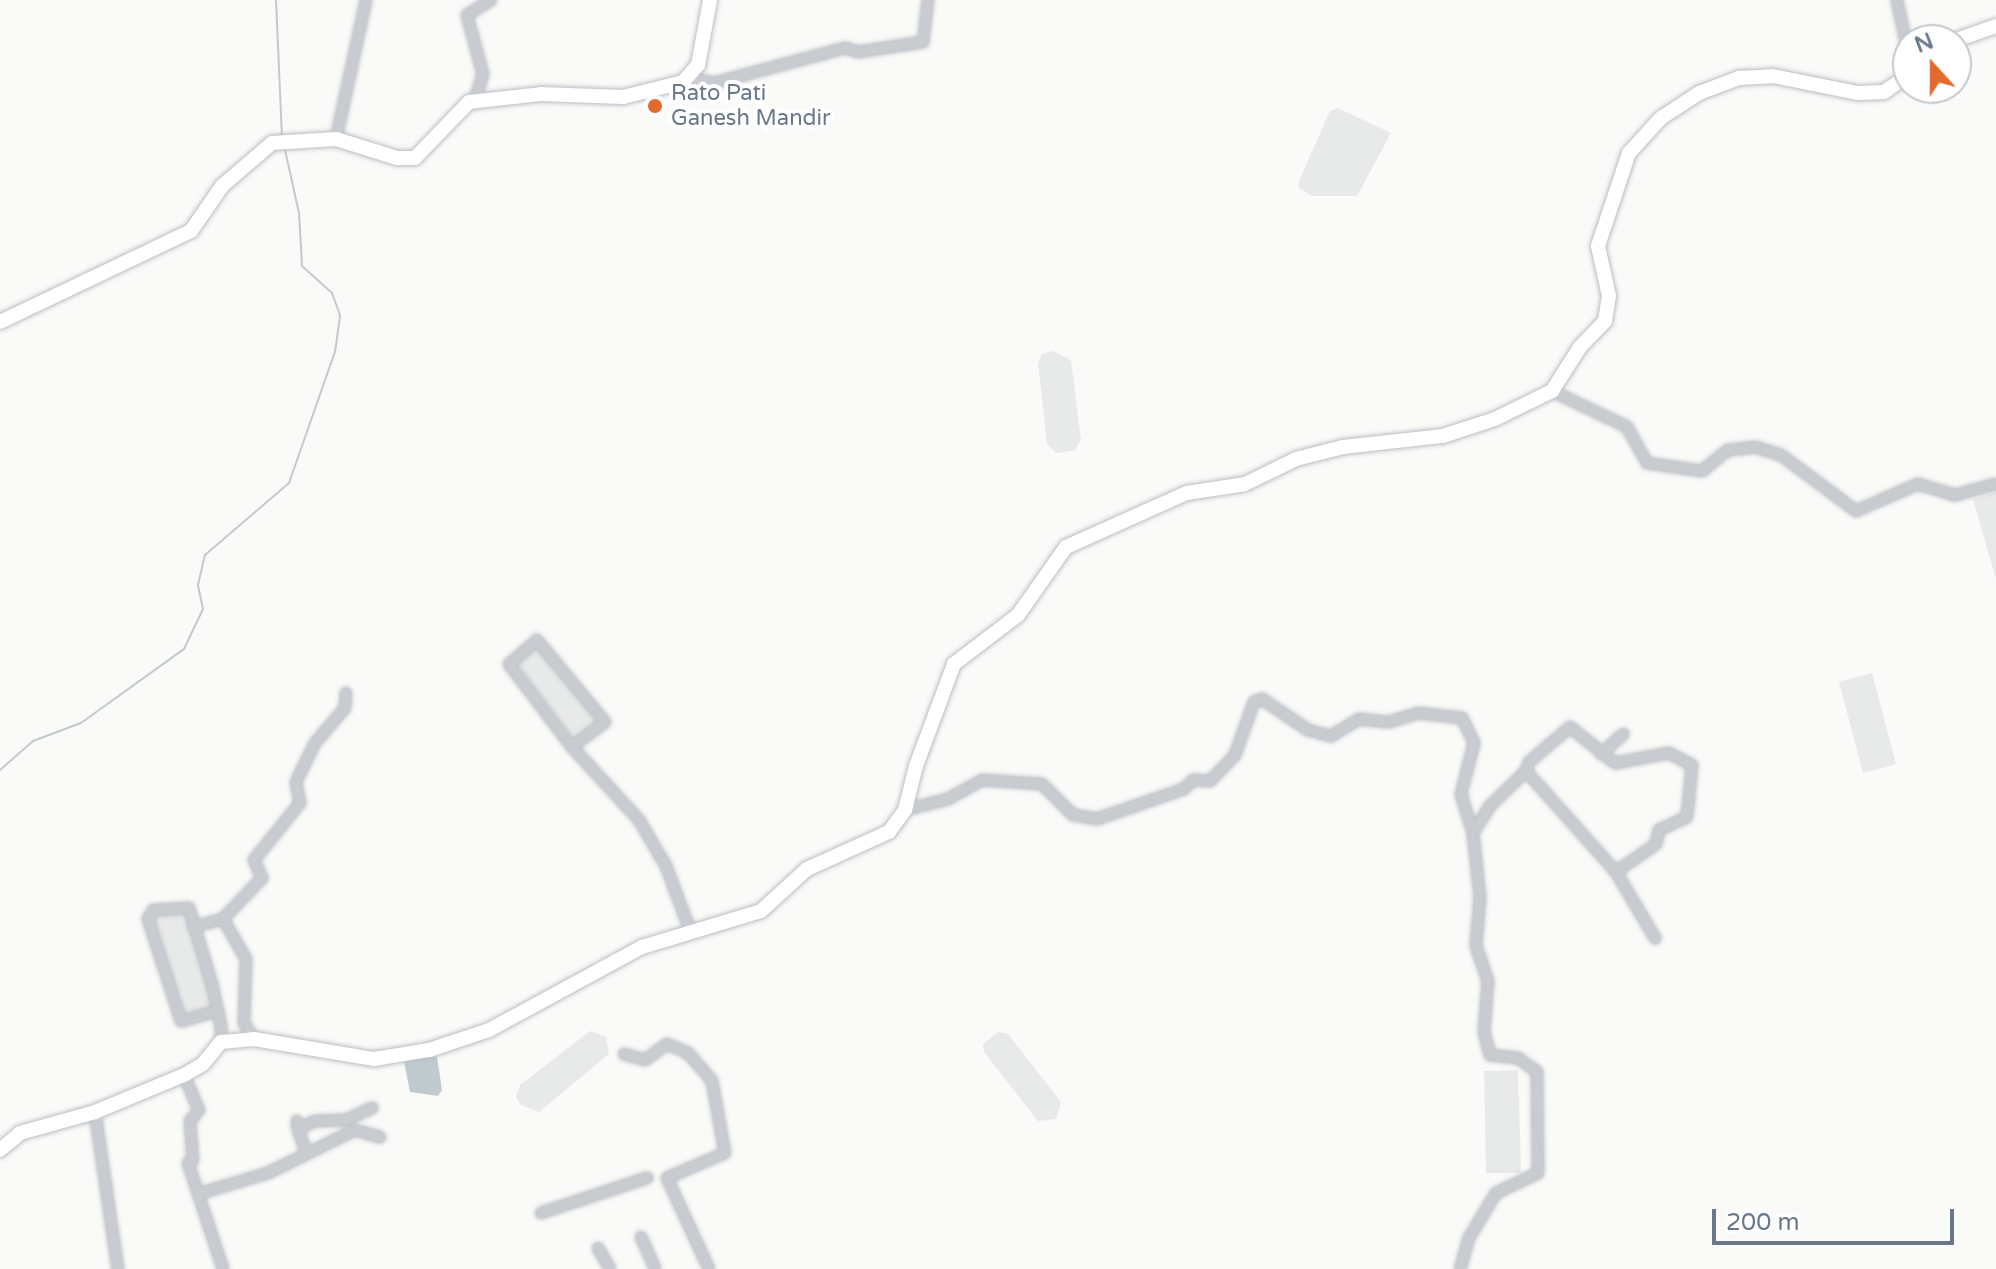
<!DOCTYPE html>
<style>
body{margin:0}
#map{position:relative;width:1996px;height:1269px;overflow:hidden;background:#fafaf8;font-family:"Varela Round",sans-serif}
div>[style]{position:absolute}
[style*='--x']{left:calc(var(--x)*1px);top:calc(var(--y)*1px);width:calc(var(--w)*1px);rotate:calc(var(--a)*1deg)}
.built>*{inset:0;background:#e8e9e9}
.water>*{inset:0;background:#c1cacf}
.stream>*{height:2px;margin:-1px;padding:0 1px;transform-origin:1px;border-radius:1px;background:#c1cacf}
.roads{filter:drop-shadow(0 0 2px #babec4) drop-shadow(0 0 2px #babec4)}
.street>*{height:10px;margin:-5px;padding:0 5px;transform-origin:5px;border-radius:5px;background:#c8cbcf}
.secondary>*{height:14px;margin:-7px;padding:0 7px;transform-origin:7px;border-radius:7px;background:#fff}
.dots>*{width:22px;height:22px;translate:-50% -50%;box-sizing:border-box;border:4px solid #fff;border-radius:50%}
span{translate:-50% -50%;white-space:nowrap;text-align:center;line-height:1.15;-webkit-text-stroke:8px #fff;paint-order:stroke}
.poi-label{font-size:22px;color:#697788}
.left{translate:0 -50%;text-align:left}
.north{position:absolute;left:1892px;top:24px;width:80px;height:80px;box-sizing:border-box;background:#fff;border:2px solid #c3c9cf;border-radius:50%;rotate:339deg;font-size:22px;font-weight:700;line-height:32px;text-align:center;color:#697788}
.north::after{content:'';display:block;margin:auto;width:28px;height:36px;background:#e26a2f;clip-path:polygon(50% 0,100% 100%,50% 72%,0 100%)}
.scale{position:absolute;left:1712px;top:1209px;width:242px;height:36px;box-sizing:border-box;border:4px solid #697788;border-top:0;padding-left:10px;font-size:24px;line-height:28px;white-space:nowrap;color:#697788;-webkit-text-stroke:6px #fff;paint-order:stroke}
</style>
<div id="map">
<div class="built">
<div style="clip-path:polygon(1338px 108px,1391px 133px,1357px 196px,1312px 196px,1298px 187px,1299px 181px,1330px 111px)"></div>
<div style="clip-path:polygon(1053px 351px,1071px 360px,1081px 440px,1075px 450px,1064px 452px,1056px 453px,1047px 444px,1038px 364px,1042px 354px)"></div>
<div style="clip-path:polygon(1996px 492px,1996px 579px,1973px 499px)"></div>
<div style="clip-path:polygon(538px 645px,597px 722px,574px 739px,515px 662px)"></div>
<div style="clip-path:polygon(1872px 673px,1896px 764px,1863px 773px,1839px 682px)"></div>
<div style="clip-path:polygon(184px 908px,214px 1006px,182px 1016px,152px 918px)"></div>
<div style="clip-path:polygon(590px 1031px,606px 1037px,609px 1054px,539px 1112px,521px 1105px,516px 1097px,520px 1085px)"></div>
<div style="clip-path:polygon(998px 1032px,1008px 1034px,1061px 1102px,1056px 1119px,1038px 1121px,984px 1052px,983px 1044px)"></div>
<div style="clip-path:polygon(1518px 1070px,1521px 1173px,1486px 1173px,1484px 1071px)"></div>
</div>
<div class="water">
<div style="clip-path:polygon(421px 1056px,437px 1057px,442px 1090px,438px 1096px,410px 1092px,404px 1062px)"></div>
</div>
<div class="stream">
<div style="--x:276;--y:0;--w:135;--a:87.5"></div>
<div style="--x:0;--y:770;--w:44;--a:-41.3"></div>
<div style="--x:33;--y:741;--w:51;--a:-20.6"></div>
<div style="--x:81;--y:723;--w:127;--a:-35.7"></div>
<div style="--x:184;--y:649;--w:44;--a:-64.6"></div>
<div style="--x:203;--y:609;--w:25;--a:-102"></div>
<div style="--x:198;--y:585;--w:31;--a:-77"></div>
<div style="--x:205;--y:555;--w:111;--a:-40.6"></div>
<div style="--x:289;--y:483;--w:139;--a:-70.7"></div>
<div style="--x:335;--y:352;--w:37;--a:-82"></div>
<div style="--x:340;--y:315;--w:23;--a:-110"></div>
<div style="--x:332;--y:293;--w:40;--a:-138"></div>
<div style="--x:302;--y:266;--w:53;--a:-93.2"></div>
<div style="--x:299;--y:213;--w:65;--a:-102.5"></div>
</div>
<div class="roads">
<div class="street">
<div style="--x:1897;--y:0;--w:53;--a:78.1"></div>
<div style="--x:690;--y:78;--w:25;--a:12"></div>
<div style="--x:714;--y:83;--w:136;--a:-15"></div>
<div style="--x:845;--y:48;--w:14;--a:17"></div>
<div style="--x:858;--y:52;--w:66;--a:-8.7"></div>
<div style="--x:923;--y:42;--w:42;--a:-83.2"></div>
<div style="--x:475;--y:100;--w:27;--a:-73"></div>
<div style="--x:483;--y:74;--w:61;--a:-105.2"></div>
<div style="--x:467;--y:15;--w:28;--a:-32"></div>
<div style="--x:336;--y:139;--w:142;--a:-77.8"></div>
<div style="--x:1552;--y:391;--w:83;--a:25.6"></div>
<div style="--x:1627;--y:427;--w:41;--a:60.9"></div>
<div style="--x:1647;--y:463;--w:56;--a:8.3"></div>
<div style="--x:1702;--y:471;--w:33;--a:-39"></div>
<div style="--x:1728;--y:450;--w:27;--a:-6"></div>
<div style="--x:1755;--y:447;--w:27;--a:17"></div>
<div style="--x:1781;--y:455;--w:94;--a:36.7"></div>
<div style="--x:1856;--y:511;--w:68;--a:-23.5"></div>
<div style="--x:1918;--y:484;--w:39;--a:17"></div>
<div style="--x:1955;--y:495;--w:42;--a:-15"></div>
<div style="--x:572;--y:747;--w:41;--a:-37.1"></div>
<div style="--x:605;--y:722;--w:107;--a:-129.7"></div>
<div style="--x:537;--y:640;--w:37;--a:139"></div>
<div style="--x:509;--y:664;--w:104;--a:52.8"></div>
<div style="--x:572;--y:747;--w:99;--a:47.5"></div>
<div style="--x:639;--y:820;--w:53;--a:59.6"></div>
<div style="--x:666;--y:866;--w:72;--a:69.5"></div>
<div style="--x:1601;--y:754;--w:30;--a:-42"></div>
<div style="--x:1526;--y:771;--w:135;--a:48.3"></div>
<div style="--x:1616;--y:872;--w:77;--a:59.4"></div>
<div style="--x:905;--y:810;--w:44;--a:-14.3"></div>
<div style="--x:948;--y:799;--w:39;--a:-29"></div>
<div style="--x:982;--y:780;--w:60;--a:3.8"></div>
<div style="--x:1042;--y:784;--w:44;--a:45"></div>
<div style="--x:1073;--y:815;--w:24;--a:9"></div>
<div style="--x:1097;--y:819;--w:92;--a:-19"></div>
<div style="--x:1184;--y:789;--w:13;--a:-45"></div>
<div style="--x:1193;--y:780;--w:17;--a:3"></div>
<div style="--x:1210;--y:781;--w:36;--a:-46"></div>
<div style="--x:1235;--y:755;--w:56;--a:-70.3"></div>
<div style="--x:1254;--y:702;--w:9;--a:-21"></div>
<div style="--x:1262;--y:699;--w:55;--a:34"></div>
<div style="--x:1308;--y:730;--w:24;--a:15"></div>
<div style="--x:1331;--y:736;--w:33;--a:-31"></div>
<div style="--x:1359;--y:719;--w:30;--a:6"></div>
<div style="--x:1389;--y:722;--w:30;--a:-17"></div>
<div style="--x:1418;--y:713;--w:44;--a:6.5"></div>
<div style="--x:1462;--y:718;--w:28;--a:64"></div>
<div style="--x:1474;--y:743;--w:53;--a:104.3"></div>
<div style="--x:1461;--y:794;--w:41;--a:72.9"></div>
<div style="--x:1473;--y:833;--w:64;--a:83.8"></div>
<div style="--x:1480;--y:897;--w:49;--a:94.7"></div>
<div style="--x:1476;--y:946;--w:36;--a:71"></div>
<div style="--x:1488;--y:980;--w:52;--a:94.4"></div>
<div style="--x:1484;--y:1032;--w:24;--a:75"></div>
<div style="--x:1490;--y:1055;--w:28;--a:6"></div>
<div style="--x:1518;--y:1058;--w:24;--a:36"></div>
<div style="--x:1537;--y:1072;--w:101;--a:89.4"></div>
<div style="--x:1538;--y:1173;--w:47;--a:154.5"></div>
<div style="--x:1496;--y:1193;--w:52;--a:121"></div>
<div style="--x:1469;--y:1238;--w:32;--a:106"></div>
<div style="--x:1473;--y:833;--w:32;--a:-58"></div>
<div style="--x:1490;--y:806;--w:50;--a:-44.2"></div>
<div style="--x:1526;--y:771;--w:9;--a:-72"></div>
<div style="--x:1529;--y:762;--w:54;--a:-40.5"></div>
<div style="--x:1570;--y:727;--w:58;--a:38.7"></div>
<div style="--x:1615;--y:763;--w:55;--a:-10.5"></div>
<div style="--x:1669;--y:753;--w:26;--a:28"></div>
<div style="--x:1692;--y:765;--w:52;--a:95.5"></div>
<div style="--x:1687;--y:817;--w:31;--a:155"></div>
<div style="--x:1659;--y:830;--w:14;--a:102"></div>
<div style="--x:1656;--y:844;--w:49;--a:145"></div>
<div style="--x:193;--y:927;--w:31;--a:-15"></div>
<div style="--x:217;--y:1011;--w:37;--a:164"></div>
<div style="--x:181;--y:1021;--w:107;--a:-107.9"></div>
<div style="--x:148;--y:919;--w:10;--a:-61"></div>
<div style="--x:153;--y:910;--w:36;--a:-3"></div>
<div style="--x:189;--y:908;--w:79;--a:73.2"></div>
<div style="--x:212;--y:984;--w:43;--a:77.9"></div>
<div style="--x:221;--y:1026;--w:16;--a:90"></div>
<div style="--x:254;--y:1039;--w:19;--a:-122"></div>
<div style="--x:244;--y:1023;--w:64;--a:-88.2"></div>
<div style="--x:246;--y:959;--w:46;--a:-119.9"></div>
<div style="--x:223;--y:919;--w:57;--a:-46.4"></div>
<div style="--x:262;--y:878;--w:20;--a:-114"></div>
<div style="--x:254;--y:860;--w:73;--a:-51.1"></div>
<div style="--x:300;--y:803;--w:21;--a:-101"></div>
<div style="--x:296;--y:782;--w:43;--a:-64"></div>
<div style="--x:315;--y:743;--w:46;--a:-49.4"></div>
<div style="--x:345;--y:708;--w:15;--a:-86"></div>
<div style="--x:624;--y:1054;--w:22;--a:16"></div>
<div style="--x:645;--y:1060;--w:27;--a:-36"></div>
<div style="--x:667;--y:1044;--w:23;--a:23"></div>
<div style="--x:688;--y:1053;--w:37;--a:49"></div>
<div style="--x:712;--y:1081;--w:73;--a:79.8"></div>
<div style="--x:725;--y:1153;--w:63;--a:156.7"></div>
<div style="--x:667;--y:1178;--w:100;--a:65.2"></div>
<div style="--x:184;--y:1075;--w:38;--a:67"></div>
<div style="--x:199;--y:1110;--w:14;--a:129"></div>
<div style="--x:190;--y:1121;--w:39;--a:86"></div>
<div style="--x:193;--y:1160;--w:6;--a:149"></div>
<div style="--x:188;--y:1163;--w:112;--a:71.7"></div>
<div style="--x:95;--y:1112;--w:159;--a:81.7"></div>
<div style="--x:297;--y:1121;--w:8;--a:83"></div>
<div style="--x:298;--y:1129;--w:19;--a:-25"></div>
<div style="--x:315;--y:1121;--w:31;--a:-2"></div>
<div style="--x:346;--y:1120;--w:29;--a:-25"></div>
<div style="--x:298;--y:1129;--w:24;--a:71"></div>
<div style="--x:198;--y:1194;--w:73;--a:-16.7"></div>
<div style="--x:268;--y:1173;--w:97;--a:-26.3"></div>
<div style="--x:355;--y:1130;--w:26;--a:16"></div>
<div style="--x:541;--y:1213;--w:112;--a:-18.3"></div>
<div style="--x:641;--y:1237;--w:35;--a:66"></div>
<div style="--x:598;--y:1248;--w:24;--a:60"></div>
</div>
<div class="secondary">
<div style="--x:1956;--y:40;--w:42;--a:-19.3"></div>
<div style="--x:0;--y:322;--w:212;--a:-25.5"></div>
<div style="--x:191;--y:231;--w:55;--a:-55.4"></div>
<div style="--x:222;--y:186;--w:66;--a:-40.7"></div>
<div style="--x:272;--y:143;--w:64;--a:-3.6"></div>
<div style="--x:336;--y:139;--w:64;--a:17.3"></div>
<div style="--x:397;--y:158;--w:18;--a:0"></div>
<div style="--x:415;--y:158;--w:78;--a:-46"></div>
<div style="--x:469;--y:102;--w:72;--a:-6.3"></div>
<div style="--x:541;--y:94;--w:82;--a:2.1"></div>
<div style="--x:623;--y:97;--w:62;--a:-14"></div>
<div style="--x:683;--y:82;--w:23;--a:-49"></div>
<div style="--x:698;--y:65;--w:66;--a:-79.5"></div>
<div style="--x:0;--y:1150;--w:26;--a:-40"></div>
<div style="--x:20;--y:1133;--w:78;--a:-15.6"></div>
<div style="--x:95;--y:1112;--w:96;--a:-22.6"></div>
<div style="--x:184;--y:1075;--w:22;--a:-30"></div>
<div style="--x:203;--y:1064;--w:28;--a:-51"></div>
<div style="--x:221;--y:1042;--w:33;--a:-5"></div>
<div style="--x:254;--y:1039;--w:122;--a:9.5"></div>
<div style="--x:374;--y:1059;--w:56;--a:-9.3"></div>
<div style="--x:429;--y:1050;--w:63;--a:-18.4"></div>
<div style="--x:489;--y:1030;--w:174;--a:-28.5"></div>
<div style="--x:642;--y:947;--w:124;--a:-16.8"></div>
<div style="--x:761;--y:911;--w:62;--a:-42.4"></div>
<div style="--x:807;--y:869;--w:90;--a:-24.3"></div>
<div style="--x:889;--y:832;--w:27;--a:-54"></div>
<div style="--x:905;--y:810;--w:45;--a:-76"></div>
<div style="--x:916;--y:766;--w:109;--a:-69.6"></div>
<div style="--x:954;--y:664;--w:81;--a:-37.4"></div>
<div style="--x:1018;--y:615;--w:83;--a:-54.8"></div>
<div style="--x:1066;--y:547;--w:133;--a:-24.1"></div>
<div style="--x:1187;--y:493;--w:59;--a:-8.8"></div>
<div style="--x:1245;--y:484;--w:57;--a:-26.1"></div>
<div style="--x:1296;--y:459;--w:49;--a:-14.3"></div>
<div style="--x:1343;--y:447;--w:101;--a:-6.3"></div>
<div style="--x:1443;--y:436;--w:55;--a:-18.1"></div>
<div style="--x:1495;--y:419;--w:64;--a:-26.2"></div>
<div style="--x:1552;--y:391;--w:52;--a:-57.5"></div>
<div style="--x:1580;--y:347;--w:36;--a:-46"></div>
<div style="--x:1605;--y:321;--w:25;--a:-81"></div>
<div style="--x:1609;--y:296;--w:51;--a:-102.4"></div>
<div style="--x:1598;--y:246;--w:98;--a:-71.6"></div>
<div style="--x:1629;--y:153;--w:47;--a:-47.6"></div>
<div style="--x:1661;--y:118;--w:45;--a:-33.3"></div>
<div style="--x:1699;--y:93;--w:43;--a:-20.6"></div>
<div style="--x:1739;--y:78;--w:34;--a:-3"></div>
<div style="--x:1773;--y:76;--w:87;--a:11.3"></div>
<div style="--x:1858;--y:93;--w:26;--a:-2"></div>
<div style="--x:1884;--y:92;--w:29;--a:-35"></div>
</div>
</div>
<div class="dots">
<div style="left:655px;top:106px;background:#e26a2f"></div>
</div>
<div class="poi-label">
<span class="left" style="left:671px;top:106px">Rato Pati<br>Ganesh Mandir</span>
</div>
<div class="north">N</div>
<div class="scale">200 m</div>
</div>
